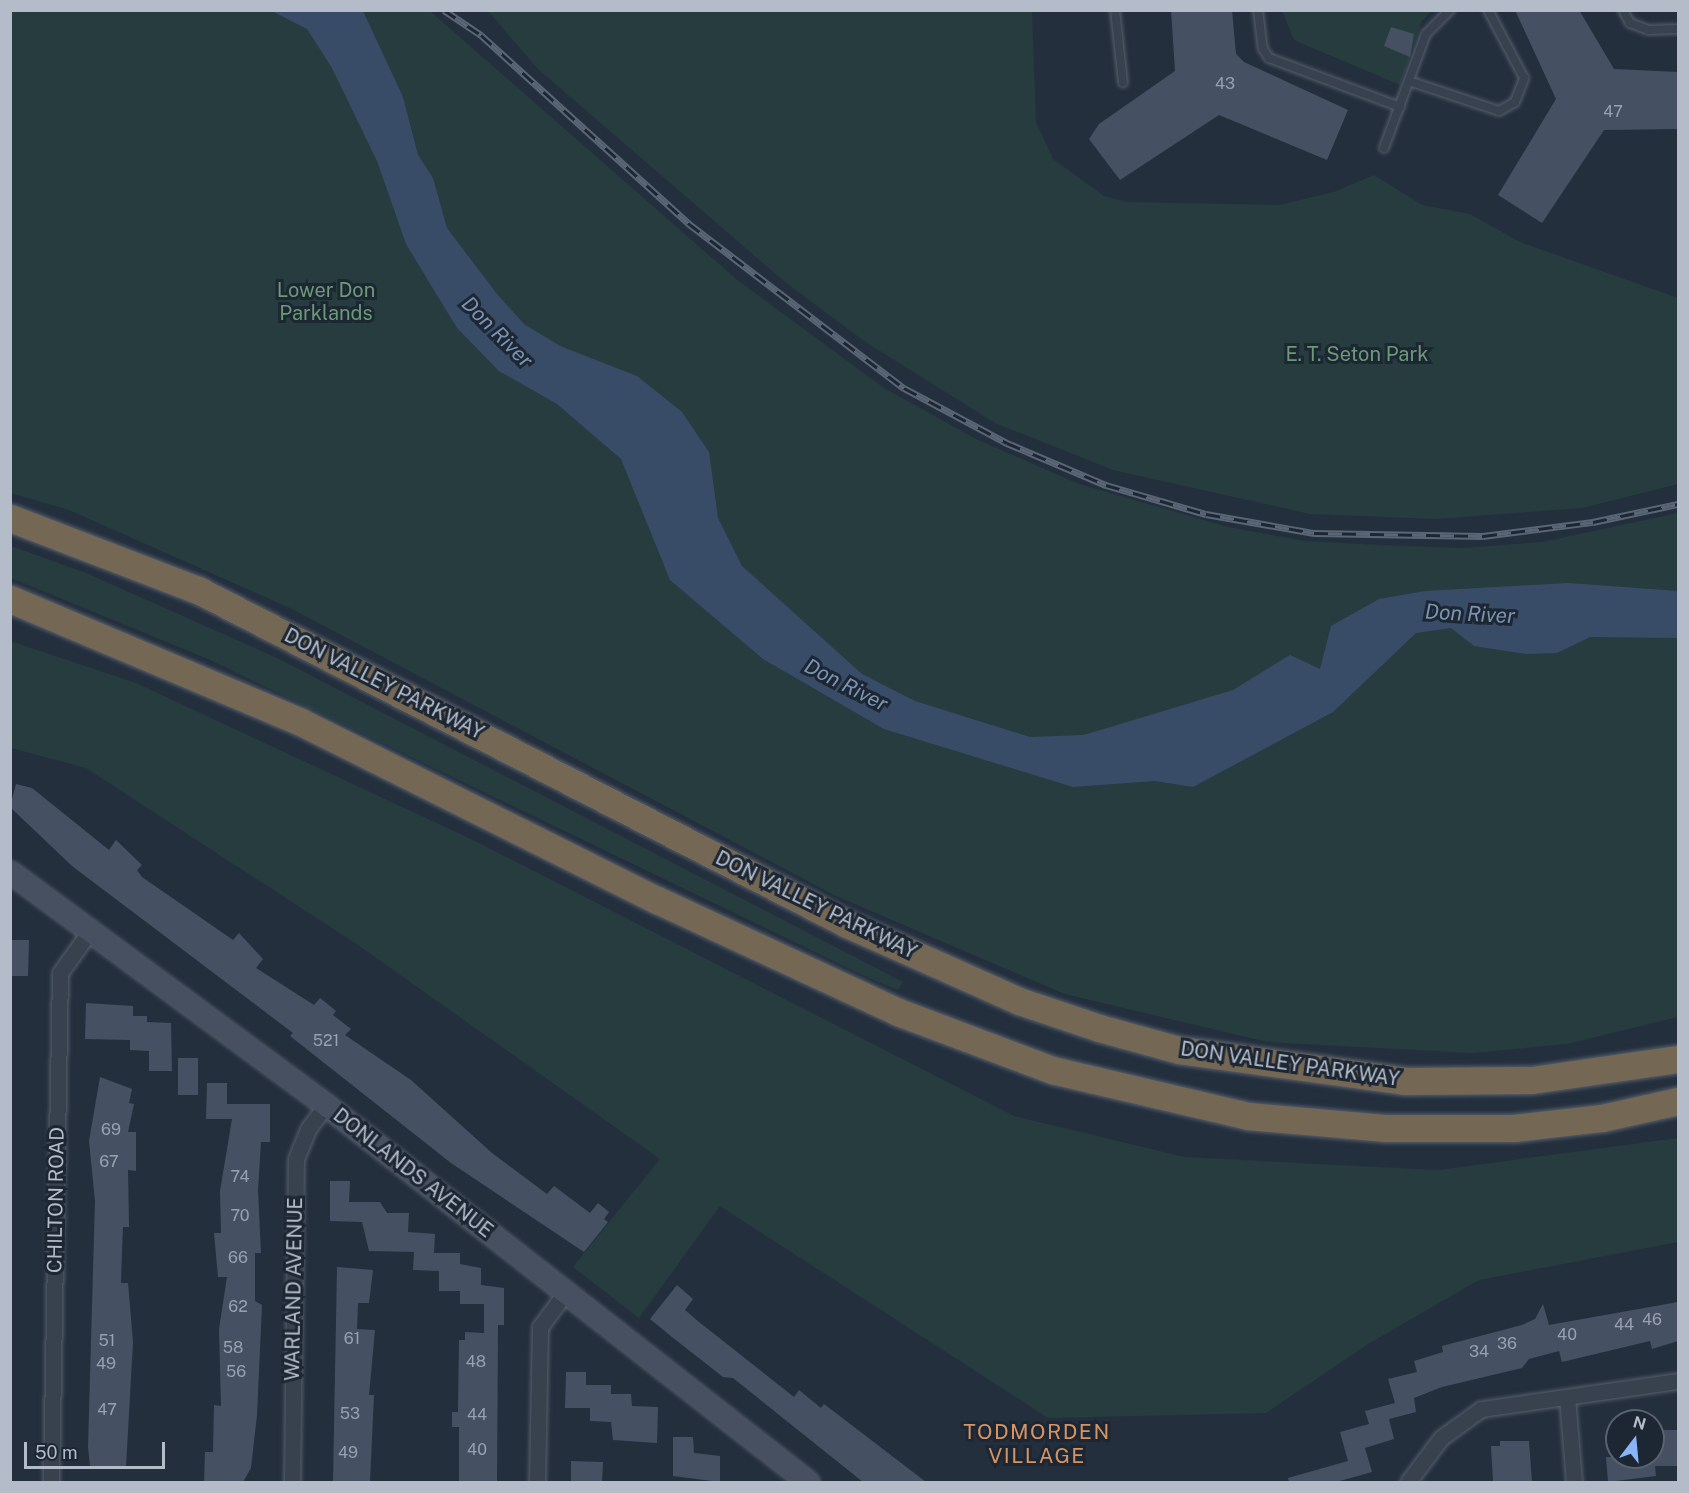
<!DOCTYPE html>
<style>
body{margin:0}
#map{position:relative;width:1689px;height:1493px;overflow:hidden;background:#242f3e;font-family:"Public Sans",sans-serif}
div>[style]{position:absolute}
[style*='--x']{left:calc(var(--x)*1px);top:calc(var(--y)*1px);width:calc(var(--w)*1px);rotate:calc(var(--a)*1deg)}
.green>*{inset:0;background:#263c3f}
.water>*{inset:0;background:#394c67}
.building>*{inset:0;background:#455162}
.roads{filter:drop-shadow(0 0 2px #565f6c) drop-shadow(0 0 2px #565f6c)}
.lane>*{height:8px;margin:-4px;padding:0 4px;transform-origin:4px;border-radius:4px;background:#38414e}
.street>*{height:15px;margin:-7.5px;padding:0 7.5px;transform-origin:7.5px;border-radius:7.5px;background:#38414e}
.secondary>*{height:21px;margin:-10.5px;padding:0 10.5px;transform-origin:10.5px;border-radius:10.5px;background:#465061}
.highway>*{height:27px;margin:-13.5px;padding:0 13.5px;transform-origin:13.5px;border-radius:13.5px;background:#746855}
.rail>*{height:7px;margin-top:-3.5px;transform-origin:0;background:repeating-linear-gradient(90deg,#1d2633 0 14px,#5a6575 0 28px);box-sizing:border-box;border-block:2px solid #5a6575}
span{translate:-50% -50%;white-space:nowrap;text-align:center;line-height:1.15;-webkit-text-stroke:6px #1d2633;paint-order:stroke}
.number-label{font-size:16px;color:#98a1af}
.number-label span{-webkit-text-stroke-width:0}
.park-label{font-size:20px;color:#6b9a76}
.street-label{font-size:20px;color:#b4bcc9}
.water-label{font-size:21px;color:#7c92b1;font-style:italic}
.neighbourhood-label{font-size:21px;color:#d59563;letter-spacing:1.5px}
.frame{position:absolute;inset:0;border:12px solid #b4bcc9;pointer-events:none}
.north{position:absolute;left:1605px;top:1409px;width:60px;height:60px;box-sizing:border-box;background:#1d2633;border:2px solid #59626f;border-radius:50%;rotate:16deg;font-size:16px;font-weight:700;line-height:24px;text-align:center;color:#b4bcc9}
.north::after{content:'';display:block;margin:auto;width:21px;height:27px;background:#8ab4f8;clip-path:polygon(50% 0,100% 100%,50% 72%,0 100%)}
.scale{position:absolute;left:24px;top:1442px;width:141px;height:27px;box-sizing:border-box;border:3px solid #b4bcc9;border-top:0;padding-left:8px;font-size:18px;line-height:21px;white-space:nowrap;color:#b4bcc9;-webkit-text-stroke:4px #1d2633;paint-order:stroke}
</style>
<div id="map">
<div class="green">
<div style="clip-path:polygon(10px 11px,430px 11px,736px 279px,884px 388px,978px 440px,1079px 484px,1228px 527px,1305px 541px,1381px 545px,1462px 548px,1542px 542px,1678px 513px,1678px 1017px,1567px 1044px,1472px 1053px,1267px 1042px,1065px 994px,836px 896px,290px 608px,69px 510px,11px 493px)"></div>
<div style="clip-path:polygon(488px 11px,1032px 11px,1036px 122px,1053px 159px,1104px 196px,1127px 202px,1279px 205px,1334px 192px,1374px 175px,1422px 205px,1470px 214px,1520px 242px,1678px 298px,1678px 484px,1582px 508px,1436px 519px,1310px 514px,1113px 470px,995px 423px,864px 341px,785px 282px,538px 69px)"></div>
<div style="clip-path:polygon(1282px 11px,1432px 11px,1422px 21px,1400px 85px,1294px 40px)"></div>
<div style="clip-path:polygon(11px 546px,86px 573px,275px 657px,903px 982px,898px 990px,871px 979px,210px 660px,11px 578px)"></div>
<div style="clip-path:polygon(10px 641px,136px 683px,473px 840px,1014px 1116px,1184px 1157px,1439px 1170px,1678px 1138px,1678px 1242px,1479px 1280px,1368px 1344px,1266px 1413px,1048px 1418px,720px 1206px,639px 1318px,573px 1267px,660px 1159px,358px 945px,86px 768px,11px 748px)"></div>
</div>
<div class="water">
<div style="clip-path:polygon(272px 11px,363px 11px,403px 97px,418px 155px,433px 178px,447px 228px,497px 294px,524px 324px,560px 346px,637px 376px,682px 412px,709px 452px,718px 518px,742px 566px,862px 674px,915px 701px,1030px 737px,1084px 735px,1233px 690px,1290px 655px,1320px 669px,1331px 626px,1379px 599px,1425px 591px,1568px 583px,1678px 591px,1678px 638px,1590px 637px,1557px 653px,1526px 654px,1474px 646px,1451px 628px,1416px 633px,1333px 712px,1193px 787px,1155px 781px,1073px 787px,884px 729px,763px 659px,670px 580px,621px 459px,557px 404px,499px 371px,457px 328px,406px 244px,377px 161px,332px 68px,307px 29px)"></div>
</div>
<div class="building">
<div style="clip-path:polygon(1171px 10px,1232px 10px,1236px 54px,1244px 62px,1348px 110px,1327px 160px,1219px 115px,1120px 180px,1089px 139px,1099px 124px,1175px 71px)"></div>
<div style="clip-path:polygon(1515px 10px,1579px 10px,1614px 69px,1678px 72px,1678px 129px,1604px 130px,1542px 223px,1498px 195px,1556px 99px)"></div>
<div style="clip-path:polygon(1391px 27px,1414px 34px,1410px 57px,1384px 46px)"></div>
<div style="clip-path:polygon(16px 784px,32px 788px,109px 850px,116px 840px,142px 865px,137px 870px,142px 877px,233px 940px,239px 933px,263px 959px,256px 968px,314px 1005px,320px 998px,336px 1011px,333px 1015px,351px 1029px,345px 1035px,411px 1080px,492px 1153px,547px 1194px,554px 1186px,590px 1213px,598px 1203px,609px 1212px,604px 1219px,608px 1222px,584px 1252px,451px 1163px,290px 1036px,293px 1033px,72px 866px,10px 807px)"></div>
<div style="clip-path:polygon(10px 940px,29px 940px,28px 976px,10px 976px)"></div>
<div style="clip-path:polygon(86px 1003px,133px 1006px,133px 1016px,147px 1016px,147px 1022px,171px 1023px,172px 1071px,149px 1071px,149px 1051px,130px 1050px,130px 1040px,85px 1039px)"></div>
<div style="clip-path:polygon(178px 1058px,198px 1058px,198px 1095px,178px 1095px)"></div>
<div style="clip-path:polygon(100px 1077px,132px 1089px,129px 1103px,134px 1104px,128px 1132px,136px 1132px,136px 1171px,128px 1170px,129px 1227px,123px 1227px,122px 1251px,121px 1283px,128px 1283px,133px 1342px,126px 1467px,90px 1466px,88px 1447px,95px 1201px,89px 1141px)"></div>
<div style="clip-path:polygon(207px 1083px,227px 1083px,227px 1104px,270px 1104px,270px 1142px,261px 1142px,258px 1190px,261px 1253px,255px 1253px,255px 1301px,262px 1305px,257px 1415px,251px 1468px,243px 1482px,204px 1482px,205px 1452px,213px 1452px,214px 1405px,221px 1406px,219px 1329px,227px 1277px,218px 1277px,214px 1233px,221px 1233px,220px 1191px,232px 1119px,206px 1119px)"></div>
<div style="clip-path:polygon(330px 1181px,350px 1181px,349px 1202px,380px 1202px,387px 1213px,409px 1213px,408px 1232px,435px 1234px,434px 1253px,460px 1253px,460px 1264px,481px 1268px,481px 1285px,504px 1288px,504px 1325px,498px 1325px,497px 1482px,459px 1482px,459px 1427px,452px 1427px,452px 1412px,458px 1412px,459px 1340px,465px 1340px,465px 1332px,484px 1333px,484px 1304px,460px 1304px,460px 1291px,439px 1291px,439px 1271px,413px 1270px,414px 1252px,369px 1251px,362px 1222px,330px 1221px)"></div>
<div style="clip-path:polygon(337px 1267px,373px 1270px,369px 1303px,358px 1303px,357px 1329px,375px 1330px,369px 1395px,374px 1395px,370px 1482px,333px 1482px)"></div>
<div style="clip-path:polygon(677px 1285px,693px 1299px,685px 1310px,699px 1322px,794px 1397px,799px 1390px,821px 1408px,824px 1404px,926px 1482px,863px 1482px,733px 1378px,723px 1377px,672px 1337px,650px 1319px)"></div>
<div style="clip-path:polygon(1678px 1302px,1678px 1341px,1652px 1349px,1650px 1341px,1562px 1362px,1559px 1351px,1529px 1359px,1522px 1368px,1442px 1387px,1414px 1398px,1416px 1412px,1389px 1419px,1394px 1439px,1365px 1448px,1372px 1472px,1336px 1482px,1289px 1482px,1288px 1478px,1348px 1461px,1340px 1432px,1369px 1424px,1365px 1411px,1395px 1403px,1388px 1379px,1417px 1372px,1414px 1361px,1443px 1352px,1442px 1346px,1522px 1325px,1535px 1319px,1543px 1304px,1549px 1325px)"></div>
<div style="clip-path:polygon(566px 1372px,586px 1372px,586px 1385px,611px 1385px,611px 1394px,631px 1394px,632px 1406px,658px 1407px,657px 1443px,613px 1440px,611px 1422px,590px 1421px,590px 1408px,565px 1408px)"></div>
<div style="clip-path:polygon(1653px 1430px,1678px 1430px,1678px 1466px,1655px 1466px,1656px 1476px,1608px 1482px,1606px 1457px,1653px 1457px)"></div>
<div style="clip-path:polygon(673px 1437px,693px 1437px,694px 1453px,720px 1456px,720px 1482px,673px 1476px)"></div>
<div style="clip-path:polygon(1500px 1441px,1529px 1441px,1532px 1482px,1493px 1482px,1491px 1446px,1500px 1446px)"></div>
<div style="clip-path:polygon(571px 1461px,603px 1462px,602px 1482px,571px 1482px)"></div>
</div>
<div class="roads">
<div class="lane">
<div style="--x:1115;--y:10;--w:73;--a:83.7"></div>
<div style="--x:1258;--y:10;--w:39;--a:83"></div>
<div style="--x:1263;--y:49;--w:11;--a:56"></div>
<div style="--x:1269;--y:58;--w:140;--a:20.5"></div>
<div style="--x:1623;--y:10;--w:15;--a:62"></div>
<div style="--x:1630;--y:23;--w:19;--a:21"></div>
<div style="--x:1648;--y:30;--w:30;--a:-2"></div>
<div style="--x:1409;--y:81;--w:95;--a:18.4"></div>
<div style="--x:1499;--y:111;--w:18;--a:-29"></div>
<div style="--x:1515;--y:102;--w:26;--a:-69"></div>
<div style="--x:1524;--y:78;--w:77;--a:-117.9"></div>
<div style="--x:1384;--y:148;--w:121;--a:-69.8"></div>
<div style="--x:1426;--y:34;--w:34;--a:-45"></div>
</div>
<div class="street">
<div style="--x:1567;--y:1397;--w:85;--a:85.3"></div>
<div style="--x:51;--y:1482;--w:509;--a:-88.99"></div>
<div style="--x:60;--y:973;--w:55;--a:-54.6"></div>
<div style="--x:292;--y:1482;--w:323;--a:-89.3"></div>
<div style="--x:296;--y:1159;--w:32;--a:-68"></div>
<div style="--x:308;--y:1129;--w:30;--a:-53"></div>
<div style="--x:537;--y:1482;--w:155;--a:-88.9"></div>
<div style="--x:540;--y:1327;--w:42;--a:-53.7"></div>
<div style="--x:1408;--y:1482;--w:55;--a:-53.1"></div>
<div style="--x:1441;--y:1438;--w:49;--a:-35.9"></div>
<div style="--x:1481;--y:1409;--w:199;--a:-8.1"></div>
</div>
<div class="secondary">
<div style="--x:10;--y:872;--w:393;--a:36.4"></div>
<div style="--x:326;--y:1105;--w:612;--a:38.03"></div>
</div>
<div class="highway">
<div style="--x:10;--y:518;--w:201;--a:21"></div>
<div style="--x:198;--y:590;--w:730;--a:27.23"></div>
<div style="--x:847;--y:924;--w:188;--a:24.1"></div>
<div style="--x:1019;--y:1001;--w:84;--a:18.6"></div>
<div style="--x:1099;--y:1028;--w:83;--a:15.4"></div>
<div style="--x:1179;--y:1050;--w:228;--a:7.8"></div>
<div style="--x:1405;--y:1081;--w:127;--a:-0.5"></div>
<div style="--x:1532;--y:1080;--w:148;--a:-8.2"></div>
<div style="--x:10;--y:599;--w:316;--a:22.9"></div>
<div style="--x:301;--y:722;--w:398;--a:26.6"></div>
<div style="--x:657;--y:900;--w:266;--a:24.9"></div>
<div style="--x:898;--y:1012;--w:165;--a:20.6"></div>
<div style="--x:1052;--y:1070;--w:201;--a:13.2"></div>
<div style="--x:1248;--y:1116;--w:139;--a:5"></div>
<div style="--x:1386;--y:1128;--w:128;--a:0"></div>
<div style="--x:1514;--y:1128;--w:89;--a:-6.5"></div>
<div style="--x:1602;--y:1118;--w:78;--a:-12.6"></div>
</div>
</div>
<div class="rail">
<div style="--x:444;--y:10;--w:45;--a:34"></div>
<div style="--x:481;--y:35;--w:280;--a:42.2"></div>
<div style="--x:688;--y:223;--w:272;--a:37.4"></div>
<div style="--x:904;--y:388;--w:117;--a:28.1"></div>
<div style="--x:1007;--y:443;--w:108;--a:23"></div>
<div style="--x:1106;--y:485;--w:104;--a:16.2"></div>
<div style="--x:1206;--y:514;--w:110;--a:10"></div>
<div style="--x:1314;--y:533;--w:169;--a:1"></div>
<div style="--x:1483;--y:536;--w:111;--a:-7.3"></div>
<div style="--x:1593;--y:522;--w:87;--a:-12"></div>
</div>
<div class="number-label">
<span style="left:1225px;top:84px">43</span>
<span style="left:1613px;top:112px">47</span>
<span style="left:326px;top:1041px">521</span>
<span style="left:111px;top:1130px">69</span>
<span style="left:109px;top:1162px">67</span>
<span style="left:240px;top:1177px">74</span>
<span style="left:240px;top:1216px">70</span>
<span style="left:238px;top:1258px">66</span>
<span style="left:238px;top:1307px">62</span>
<span style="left:1652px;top:1320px">46</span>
<span style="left:1624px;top:1325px">44</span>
<span style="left:1567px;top:1335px">40</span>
<span style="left:352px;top:1339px">61</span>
<span style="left:107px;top:1341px">51</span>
<span style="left:1507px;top:1344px">36</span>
<span style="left:233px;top:1348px">58</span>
<span style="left:1479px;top:1352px">34</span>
<span style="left:476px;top:1362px">48</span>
<span style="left:106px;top:1364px">49</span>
<span style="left:236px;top:1372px">56</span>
<span style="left:107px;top:1410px">47</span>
<span style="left:350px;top:1414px">53</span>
<span style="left:477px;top:1415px">44</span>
<span style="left:477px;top:1450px">40</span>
<span style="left:348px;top:1453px">49</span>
</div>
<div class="park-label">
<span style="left:326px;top:302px">Lower Don<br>Parklands</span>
<span style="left:1357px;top:354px">E. T. Seton Park</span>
</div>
<div class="street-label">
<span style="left:384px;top:684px;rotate:27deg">DON VALLEY PARKWAY</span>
<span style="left:816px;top:905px;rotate:26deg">DON VALLEY PARKWAY</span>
<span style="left:1290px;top:1064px;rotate:8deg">DON VALLEY PARKWAY</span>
<span style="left:413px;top:1173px;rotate:38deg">DONLANDS AVENUE</span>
<span style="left:56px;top:1200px;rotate:-89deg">CHILTON ROAD</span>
<span style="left:294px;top:1289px;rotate:-89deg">WARLAND AVENUE</span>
</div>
<div class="water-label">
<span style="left:497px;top:332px;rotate:45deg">Don River</span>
<span style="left:1470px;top:614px;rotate:3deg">Don River</span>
<span style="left:846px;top:685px;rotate:27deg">Don River</span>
</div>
<div class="neighbourhood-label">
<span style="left:1037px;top:1444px">TODMORDEN<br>VILLAGE</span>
</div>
<div class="frame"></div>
<div class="north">N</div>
<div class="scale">50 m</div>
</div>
